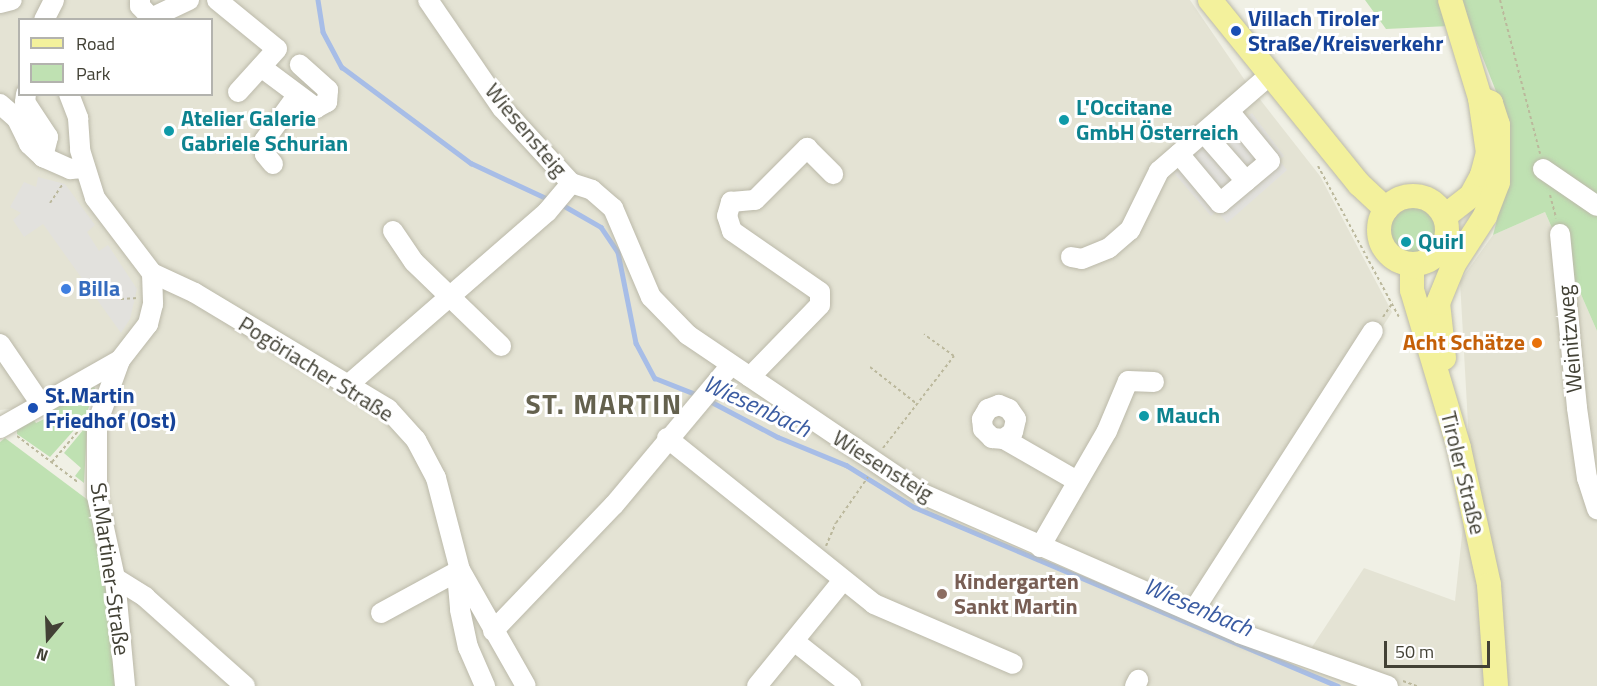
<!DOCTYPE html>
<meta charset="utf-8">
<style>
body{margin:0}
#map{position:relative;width:1597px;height:686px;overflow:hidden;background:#f0f0e5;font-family:"Titillium Web",sans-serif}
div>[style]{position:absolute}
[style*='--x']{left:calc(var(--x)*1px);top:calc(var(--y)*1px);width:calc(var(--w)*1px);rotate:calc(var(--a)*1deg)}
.residential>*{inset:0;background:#e4e3d4}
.green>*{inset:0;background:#bfe1b2}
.round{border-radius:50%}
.parking>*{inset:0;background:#e2e1dd}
.stream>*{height:4.5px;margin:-2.25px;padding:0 2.25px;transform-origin:2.25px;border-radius:2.25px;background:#a7bde7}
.path>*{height:2px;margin-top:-1px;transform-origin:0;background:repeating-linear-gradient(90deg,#bbb89c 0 3px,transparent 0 6px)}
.roads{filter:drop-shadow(0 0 2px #bbb9a9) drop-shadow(0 0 2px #bbb9a9)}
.minor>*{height:20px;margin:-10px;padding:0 10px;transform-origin:10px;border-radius:10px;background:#fff}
.major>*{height:24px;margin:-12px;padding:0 12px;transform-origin:12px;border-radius:12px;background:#f3f19c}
.major>.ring{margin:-12px;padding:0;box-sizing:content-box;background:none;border:24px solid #f3f19c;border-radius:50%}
.dots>*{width:16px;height:16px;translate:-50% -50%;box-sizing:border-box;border:3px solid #fff;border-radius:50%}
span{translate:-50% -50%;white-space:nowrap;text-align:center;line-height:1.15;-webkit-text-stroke:6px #fff;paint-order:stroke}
.transit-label{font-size:22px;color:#164399;font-weight:700}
.left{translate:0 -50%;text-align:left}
.culture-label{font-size:22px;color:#0d838f;font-weight:700}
.street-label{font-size:22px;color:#424135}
.shop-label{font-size:22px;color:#366cbe;font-weight:700}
.food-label{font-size:22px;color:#c56008;font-weight:700}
.right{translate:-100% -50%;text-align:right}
.education-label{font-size:22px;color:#785e54;font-weight:700}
.water-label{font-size:24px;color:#3b5ca2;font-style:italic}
.district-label{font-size:28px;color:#64614e;font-weight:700;letter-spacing:1.5px}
.legend{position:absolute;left:18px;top:18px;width:195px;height:78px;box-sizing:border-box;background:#fff;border:2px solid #b3b3ae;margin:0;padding:8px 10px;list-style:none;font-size:18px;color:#424135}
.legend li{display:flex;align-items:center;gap:12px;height:30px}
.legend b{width:30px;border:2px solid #b3b3ae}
.north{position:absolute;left:18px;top:608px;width:60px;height:60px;-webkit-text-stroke:4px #fff;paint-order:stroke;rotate:199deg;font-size:16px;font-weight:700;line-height:24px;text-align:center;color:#424135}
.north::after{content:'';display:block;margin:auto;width:21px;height:27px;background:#424135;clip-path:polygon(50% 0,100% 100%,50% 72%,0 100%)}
.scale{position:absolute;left:1384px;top:641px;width:106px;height:27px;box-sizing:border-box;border:3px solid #424135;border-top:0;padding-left:8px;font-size:18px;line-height:21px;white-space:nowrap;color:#424135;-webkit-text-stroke:4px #fff;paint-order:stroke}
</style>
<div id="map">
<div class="residential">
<div style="clip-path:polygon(evenodd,0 0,1190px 0,1244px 79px,1320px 176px,1392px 312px,1210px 599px,1218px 613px,1308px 653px,1364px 568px,1455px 601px,1470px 460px,1460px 281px,1493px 235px,1545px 212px,1597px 331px,1597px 686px,129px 686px,94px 427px,127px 363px,43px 405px,0 410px,0 0,20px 20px,212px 20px,212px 94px,20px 94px,20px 20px)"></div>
</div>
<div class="green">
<div style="clip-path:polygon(1365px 0,1597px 0,1597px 331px,1545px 212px,1493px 235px,1507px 181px,1508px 122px,1470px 25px,1386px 29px)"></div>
<div class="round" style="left:1385px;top:201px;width:56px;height:56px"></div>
<div style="clip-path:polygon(93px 385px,96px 390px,84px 419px,50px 457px,17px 434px,17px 429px,33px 419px,36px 423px,48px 417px,47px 411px)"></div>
<div style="clip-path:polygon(84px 429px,87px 429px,84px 483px,75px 476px,81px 468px,64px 453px)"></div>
<div style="clip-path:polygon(5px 438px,88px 500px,107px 596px,117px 686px,0 686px,0 442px)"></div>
</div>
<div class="parking">
<div style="clip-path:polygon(1252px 113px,1284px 156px,1279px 160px,1287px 170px,1227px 223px,1217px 211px,1211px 216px,1174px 173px,1181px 167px,1179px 163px,1230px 119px,1244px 118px)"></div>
<div style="clip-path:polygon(38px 177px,65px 184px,95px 225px,87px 232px,99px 251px,108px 245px,137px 289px,130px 319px,121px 333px,43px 224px,24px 237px,13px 220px,21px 213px,10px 207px,24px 182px,36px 187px)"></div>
</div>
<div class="stream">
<div style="--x:318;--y:0;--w:32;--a:81"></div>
<div style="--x:323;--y:32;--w:40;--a:62"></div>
<div style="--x:342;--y:67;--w:161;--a:36.7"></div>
<div style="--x:471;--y:163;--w:87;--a:25.1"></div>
<div style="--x:561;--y:204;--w:46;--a:29.9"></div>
<div style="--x:601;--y:227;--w:30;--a:56"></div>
<div style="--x:618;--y:252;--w:93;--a:78.8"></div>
<div style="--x:636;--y:343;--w:40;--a:62"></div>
<div style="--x:655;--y:378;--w:46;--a:21.6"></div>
<div style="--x:708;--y:400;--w:79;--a:27.9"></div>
<div style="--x:778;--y:437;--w:74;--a:22.4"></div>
<div style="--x:846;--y:465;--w:80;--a:31.7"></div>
<div style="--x:914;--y:507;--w:460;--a:22.9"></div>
</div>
<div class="path">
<div style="--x:1500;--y:0;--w:159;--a:75.4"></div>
<div style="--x:1318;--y:166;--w:171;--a:61.8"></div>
<div style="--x:1550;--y:195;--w:24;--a:75"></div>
<div style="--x:50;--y:203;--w:22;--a:-56"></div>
<div style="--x:121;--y:299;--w:17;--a:-3"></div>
<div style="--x:1383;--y:317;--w:18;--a:-56"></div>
<div style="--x:870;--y:367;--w:60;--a:38.2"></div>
<div style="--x:17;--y:436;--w:78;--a:37.2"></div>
<div style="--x:883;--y:448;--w:116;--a:-52.3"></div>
<div style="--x:954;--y:356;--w:37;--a:-144"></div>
<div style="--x:52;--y:462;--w:43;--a:-49.7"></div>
<div style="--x:826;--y:546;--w:25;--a:-67"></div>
<div style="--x:836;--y:523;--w:56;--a:-55.2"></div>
<div style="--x:1403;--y:681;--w:15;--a:20"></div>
</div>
<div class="roads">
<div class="minor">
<div style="--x:140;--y:0;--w:6;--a:90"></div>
<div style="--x:140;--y:6;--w:16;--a:47"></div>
<div style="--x:151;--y:18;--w:42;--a:-25.3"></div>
<div style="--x:217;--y:0;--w:77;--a:39.2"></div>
<div style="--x:277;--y:49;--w:58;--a:132.2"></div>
<div style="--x:428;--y:0;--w:131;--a:55.6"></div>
<div style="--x:502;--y:108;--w:102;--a:47.4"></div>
<div style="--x:571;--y:183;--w:22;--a:18"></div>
<div style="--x:592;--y:190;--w:28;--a:41"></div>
<div style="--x:613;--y:208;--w:97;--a:66.9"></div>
<div style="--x:651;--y:297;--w:53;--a:45.8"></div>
<div style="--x:688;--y:335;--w:284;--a:34.1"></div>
<div style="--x:923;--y:494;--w:345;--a:23.7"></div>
<div style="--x:1239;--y:633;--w:158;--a:19.6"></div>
<div style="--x:0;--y:3;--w:12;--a:-14"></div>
<div style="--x:44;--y:20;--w:22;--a:-63"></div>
<div style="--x:261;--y:67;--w:69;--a:36.7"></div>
<div style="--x:316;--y:108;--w:13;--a:-29"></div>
<div style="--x:327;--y:102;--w:12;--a:-85"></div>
<div style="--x:328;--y:90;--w:38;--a:-138"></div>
<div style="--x:26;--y:94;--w:8;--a:97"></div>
<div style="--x:25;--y:102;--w:42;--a:56.7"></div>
<div style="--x:48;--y:137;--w:21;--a:104"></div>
<div style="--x:69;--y:94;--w:26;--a:69"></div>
<div style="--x:78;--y:118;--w:32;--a:86"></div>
<div style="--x:80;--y:150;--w:50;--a:72.6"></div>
<div style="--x:95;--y:198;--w:94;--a:52.8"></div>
<div style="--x:152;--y:273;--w:31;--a:88"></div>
<div style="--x:153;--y:304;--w:21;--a:104"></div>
<div style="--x:148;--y:324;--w:46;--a:127.9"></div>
<div style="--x:120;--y:360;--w:68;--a:109.8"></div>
<div style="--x:97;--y:424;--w:72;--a:90"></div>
<div style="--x:97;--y:496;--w:84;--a:77.6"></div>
<div style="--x:115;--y:578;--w:108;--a:84.7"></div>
<div style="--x:0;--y:104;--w:23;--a:41"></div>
<div style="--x:17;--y:119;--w:28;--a:64"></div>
<div style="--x:29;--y:144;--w:19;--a:43"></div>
<div style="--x:43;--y:157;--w:30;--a:24"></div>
<div style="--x:70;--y:169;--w:15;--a:-4"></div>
<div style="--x:1204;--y:133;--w:64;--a:48.8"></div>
<div style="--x:1179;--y:154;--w:64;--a:50.1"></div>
<div style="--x:1220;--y:203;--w:65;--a:-40"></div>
<div style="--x:1270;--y:161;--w:65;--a:-129.4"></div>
<div style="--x:273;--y:164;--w:13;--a:-129"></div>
<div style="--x:265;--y:154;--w:13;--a:-94"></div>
<div style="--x:264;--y:141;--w:54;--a:-54"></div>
<div style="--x:1543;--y:169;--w:65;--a:34.4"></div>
<div style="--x:393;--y:231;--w:37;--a:56"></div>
<div style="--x:414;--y:262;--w:121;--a:44"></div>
<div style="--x:1560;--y:234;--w:175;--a:84.4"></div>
<div style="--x:1577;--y:408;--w:71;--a:81.9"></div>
<div style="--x:1587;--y:478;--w:33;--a:72"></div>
<div style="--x:1071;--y:257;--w:11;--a:10"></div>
<div style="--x:1082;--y:259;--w:29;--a:-22"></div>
<div style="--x:1109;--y:248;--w:28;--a:-41"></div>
<div style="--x:1130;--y:230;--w:66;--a:-63.8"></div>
<div style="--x:1159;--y:171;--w:148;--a:-40.9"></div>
<div style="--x:152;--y:273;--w:47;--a:24.9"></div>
<div style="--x:195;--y:293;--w:225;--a:31"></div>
<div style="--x:388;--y:409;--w:42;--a:47.9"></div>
<div style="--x:416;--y:440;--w:43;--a:62.2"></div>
<div style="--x:436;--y:478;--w:95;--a:75.4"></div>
<div style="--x:460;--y:570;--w:133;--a:60.4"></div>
<div style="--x:0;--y:344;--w:73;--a:55.7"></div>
<div style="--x:750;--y:377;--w:100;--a:-45.8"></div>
<div style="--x:820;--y:305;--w:13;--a:-90"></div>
<div style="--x:820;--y:292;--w:107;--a:-145.3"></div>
<div style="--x:732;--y:231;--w:16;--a:-108"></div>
<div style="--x:727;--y:216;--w:15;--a:-74"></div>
<div style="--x:731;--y:202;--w:24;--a:-5"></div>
<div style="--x:755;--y:200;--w:74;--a:-45"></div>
<div style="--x:807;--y:148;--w:37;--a:45"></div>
<div style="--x:348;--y:385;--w:264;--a:-41"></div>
<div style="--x:547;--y:212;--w:38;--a:-50"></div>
<div style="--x:0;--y:428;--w:138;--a:-29.5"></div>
<div style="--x:667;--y:438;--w:265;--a:38.7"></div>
<div style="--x:874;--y:604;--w:151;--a:23.3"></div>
<div style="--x:1004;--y:439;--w:11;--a:-38"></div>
<div style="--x:1013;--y:432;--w:13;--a:-77"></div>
<div style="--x:1016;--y:419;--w:12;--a:-125"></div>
<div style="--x:1009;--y:409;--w:11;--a:-158"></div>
<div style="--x:999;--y:405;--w:12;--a:160"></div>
<div style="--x:988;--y:409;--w:12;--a:121"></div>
<div style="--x:982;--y:419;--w:10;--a:84"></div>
<div style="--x:983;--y:429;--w:13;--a:45"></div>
<div style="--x:992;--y:438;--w:12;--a:5"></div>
<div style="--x:1004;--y:439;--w:84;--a:29.9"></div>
<div style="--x:1040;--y:547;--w:134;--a:-60"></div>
<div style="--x:1107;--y:431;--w:54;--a:-67.2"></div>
<div style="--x:1128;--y:381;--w:26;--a:2"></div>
<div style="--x:463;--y:577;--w:9;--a:122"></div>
<div style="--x:458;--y:585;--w:25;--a:85"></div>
<div style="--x:460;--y:610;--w:38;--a:78"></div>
<div style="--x:468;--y:647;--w:43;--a:66.4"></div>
<div style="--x:115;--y:578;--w:36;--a:32"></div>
<div style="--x:145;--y:597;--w:134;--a:41.7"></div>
<div style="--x:1194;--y:610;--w:331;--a:-57.3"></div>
<div style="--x:381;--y:613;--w:90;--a:-28.6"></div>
<div style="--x:493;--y:631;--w:175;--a:-46.2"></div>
<div style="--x:614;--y:505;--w:182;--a:-50.1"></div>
<div style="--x:794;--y:641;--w:73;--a:38.3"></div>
<div style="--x:757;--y:686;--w:136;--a:-50.9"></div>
<div style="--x:1135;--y:686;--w:7;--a:-63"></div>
</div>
<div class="major">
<div style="--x:1210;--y:0;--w:237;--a:51"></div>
<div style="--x:1359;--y:184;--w:37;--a:43"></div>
<div class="ring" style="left:1379px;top:196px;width:44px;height:44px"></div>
<div style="--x:1445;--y:216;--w:33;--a:-38"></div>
<div style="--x:1471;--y:196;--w:24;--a:-62"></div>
<div style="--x:1482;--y:175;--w:23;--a:-75"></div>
<div style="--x:1488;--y:153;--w:56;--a:-98.3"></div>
<div style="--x:1480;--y:98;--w:102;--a:-107"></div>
<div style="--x:1412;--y:264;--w:26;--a:90"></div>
<div style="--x:1412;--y:290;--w:165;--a:73.4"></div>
<div style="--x:1459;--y:448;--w:140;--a:77.6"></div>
<div style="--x:1489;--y:585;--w:101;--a:86"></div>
<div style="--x:1444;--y:358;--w:55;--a:-96.2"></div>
<div style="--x:1438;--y:303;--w:42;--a:-67.7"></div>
<div style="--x:1454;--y:264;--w:57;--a:-57.1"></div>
<div style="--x:1485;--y:216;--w:36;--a:-69"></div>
<div style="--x:1498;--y:182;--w:57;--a:-90"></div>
<div style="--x:1498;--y:125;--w:23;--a:-108"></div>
<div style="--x:1491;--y:103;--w:12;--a:-156"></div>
</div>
</div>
<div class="dots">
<div style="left:1236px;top:31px;background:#1a4fb4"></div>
<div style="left:1064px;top:120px;background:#0f9aa8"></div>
<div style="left:169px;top:131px;background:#0f9aa8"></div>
<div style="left:1406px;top:242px;background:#0f9aa8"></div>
<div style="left:66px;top:289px;background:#3f7fe0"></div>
<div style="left:1537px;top:343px;background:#e8710a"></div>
<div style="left:33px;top:408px;background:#1a4fb4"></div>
<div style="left:1144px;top:416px;background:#0f9aa8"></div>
<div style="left:942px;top:594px;background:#8d6e63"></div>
</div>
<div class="transit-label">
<span class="left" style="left:1248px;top:31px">Villach Tiroler<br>Straße/Kreisverkehr</span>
<span class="left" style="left:45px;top:408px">St.Martin<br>Friedhof (Ost)</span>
</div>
<div class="culture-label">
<span class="left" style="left:1076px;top:120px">L'Occitane<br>GmbH Österreich</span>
<span class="left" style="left:181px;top:131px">Atelier Galerie<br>Gabriele Schurian</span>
<span class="left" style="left:1418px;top:242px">Quirl</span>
<span class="left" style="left:1156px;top:416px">Mauch</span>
</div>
<div class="street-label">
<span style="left:526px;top:130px;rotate:50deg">Wiesensteig</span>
<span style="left:1570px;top:339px;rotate:-95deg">Weinitzweg</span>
<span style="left:316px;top:369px;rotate:32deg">Pogöriacher Straße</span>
<span style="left:883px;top:466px;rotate:32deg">Wiesensteig</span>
<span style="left:1463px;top:473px;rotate:76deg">Tiroler Straße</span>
<span style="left:110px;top:569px;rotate:82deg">St.Martiner-Straße</span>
</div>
<div class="shop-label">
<span class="left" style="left:78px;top:289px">Billa</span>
</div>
<div class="food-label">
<span class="right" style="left:1525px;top:343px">Acht Schätze</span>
</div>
<div class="education-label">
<span class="left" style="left:954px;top:594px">Kindergarten<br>Sankt Martin</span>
</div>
<div class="water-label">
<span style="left:757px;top:406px;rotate:25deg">Wiesenbach</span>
<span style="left:1198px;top:607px;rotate:23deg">Wiesenbach</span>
</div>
<div class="district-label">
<span style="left:604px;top:404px">ST. MARTIN</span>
</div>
<ul class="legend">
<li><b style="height:8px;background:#f3f19c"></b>Road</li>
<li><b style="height:16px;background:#bfe1b2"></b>Park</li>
</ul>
<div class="north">N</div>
<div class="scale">50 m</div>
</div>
